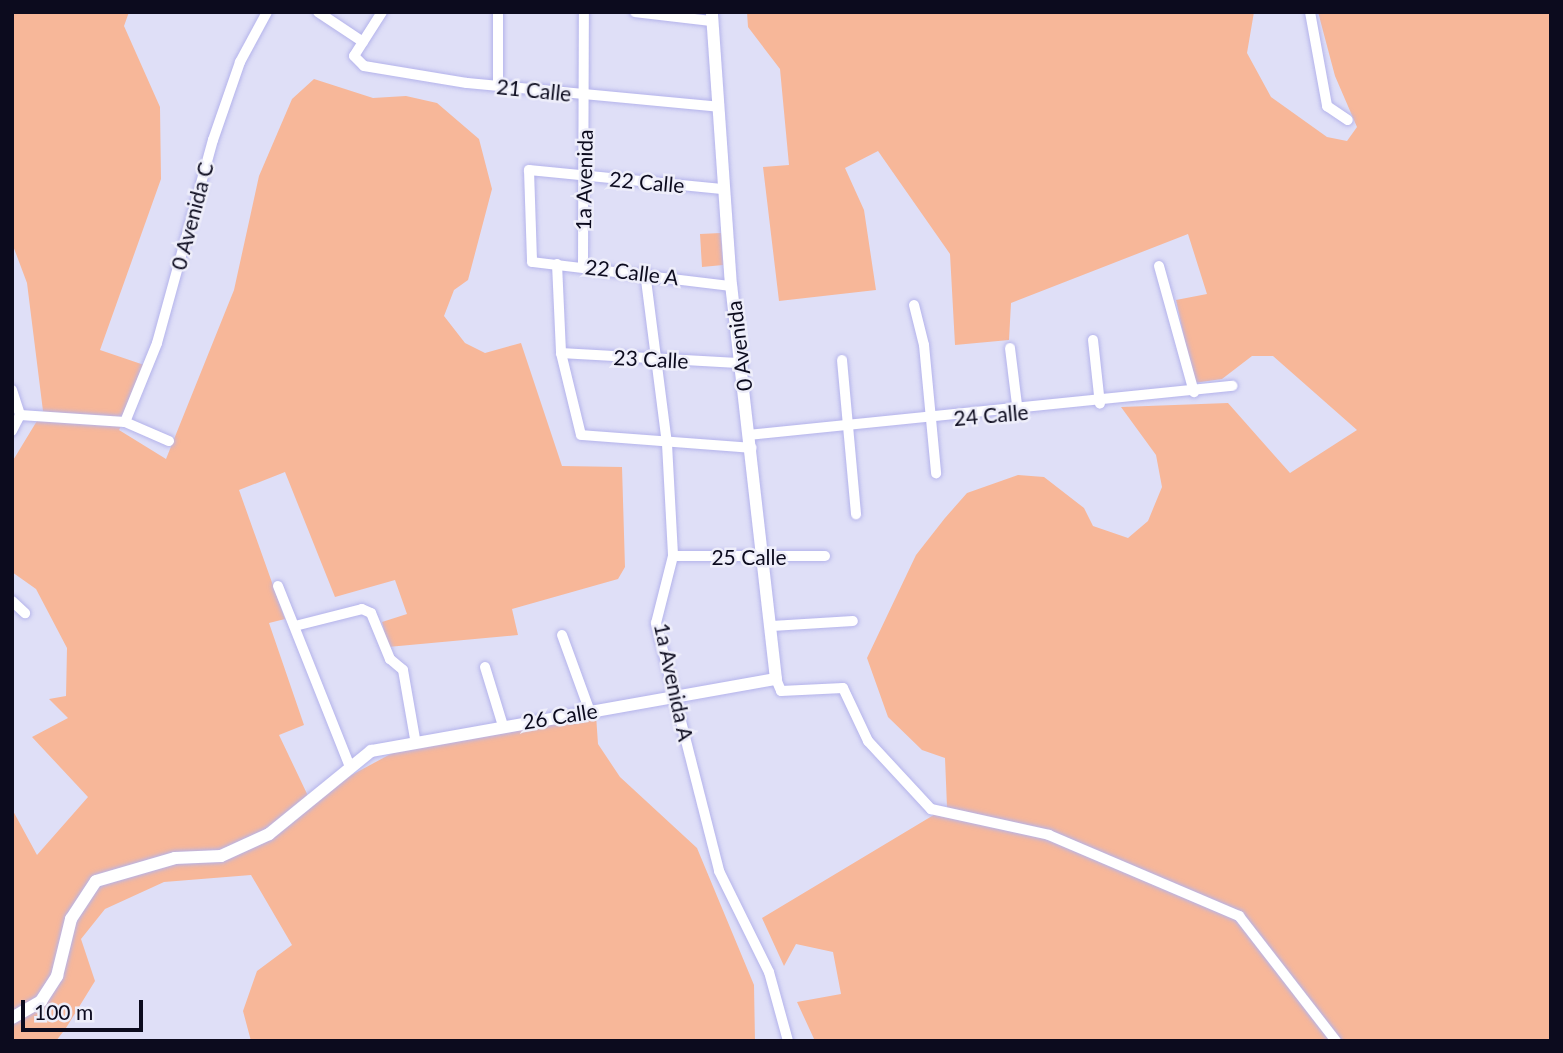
<!DOCTYPE html>
<style>
body{margin:0}
#map{position:relative;width:1563px;height:1053px;overflow:hidden;background:#dfdff7;font-family:Lato,sans-serif}
div>[style]{position:absolute}
[style*='--x']{left:calc(var(--x)*1px);top:calc(var(--y)*1px);width:calc(var(--w)*1px);rotate:calc(var(--a)*1deg)}
.green>*{inset:0;background:#f7b799}
.roads{filter:drop-shadow(0 0 2px #b4b3eb) drop-shadow(0 0 2px #b4b3eb)}
.minor>*{height:10px;margin:-5px;padding:0 5px;transform-origin:5px;border-radius:5px;background:#fff}
.tertiary>*{height:12px;margin:-6px;padding:0 6px;transform-origin:6px;border-radius:6px;background:#fff}
span{translate:-50% -50%;white-space:nowrap;text-align:center;line-height:1.15;-webkit-text-stroke:5px #eeeefa;paint-order:stroke}
.street-label{font-size:21px;color:#0c0b1e}
.frame{position:absolute;inset:0;border:14px solid #0c0b1e;pointer-events:none}
.scale{position:absolute;left:21px;top:1000px;width:122px;height:32px;box-sizing:border-box;border:4px solid #0c0b1e;border-top:0;padding-left:9px;font-size:21px;line-height:24px;white-space:nowrap;color:#0c0b1e;-webkit-text-stroke:5px #eeeefa;paint-order:stroke}
</style>
<div id="map">
<div class="green">
<div style="clip-path:polygon(12px 12px,129px 12px,124px 26px,160px 107px,161px 179px,100px 350px,150px 367px,119px 430px,166px 459px,234px 290px,259px 176px,292px 99px,314px 79px,373px 98px,406px 96px,437px 103px,479px 139px,492px 189px,468px 280px,454px 290px,444px 316px,465px 343px,485px 353px,521px 343px,562px 466px,622px 467px,625px 567px,618px 579px,512px 609px,518px 635px,388px 647px,382px 622px,407px 614px,395px 580px,335px 597px,285px 472px,239px 490px,285px 619px,269px 623px,304px 725px,279px 735px,309px 798px,398px 750px,596px 715px,598px 744px,620px 777px,697px 848px,754px 985px,755px 1041px,251px 1041px,243px 1011px,257px 971px,292px 945px,251px 875px,164px 882px,105px 909px,81px 939px,95px 981px,66px 1028px,56px 1041px,12px 1041px,12px 809px,37px 855px,88px 797px,32px 737px,68px 718px,49px 699px,66px 696px,67px 648px,36px 589px,12px 572px,12px 462px,43px 411px,27px 283px,12px 243px)"></div>
<div style="clip-path:polygon(747px 12px,1254px 12px,1247px 53px,1271px 97px,1327px 137px,1347px 141px,1357px 127px,1335px 76px,1318px 12px,1551px 12px,1551px 1041px,815px 1041px,797px 1002px,841px 994px,833px 952px,796px 944px,784px 966px,762px 918px,947px 807px,945px 758px,922px 750px,888px 717px,867px 658px,916px 555px,945px 518px,967px 493px,1018px 475px,1044px 477px,1084px 508px,1093px 526px,1128px 538px,1148px 521px,1162px 487px,1156px 455px,1121px 407px,1228px 403px,1290px 473px,1357px 430px,1273px 356px,1252px 356px,1222px 379px,1194px 383px,1176px 300px,1207px 294px,1188px 234px,1011px 303px,1009px 340px,955px 345px,950px 254px,878px 151px,845px 168px,864px 210px,876px 290px,779px 301px,763px 167px,789px 165px,780px 69px,748px 27px)"></div>
<div style="clip-path:polygon(721px 233px,723px 265px,702px 267px,700px 234px)"></div>
</div>
<div class="roads">
<div class="minor">
<div style="--x:318;--y:12;--w:54;--a:33.7"></div>
<div style="--x:382;--y:12;--w:52;--a:122.5"></div>
<div style="--x:354;--y:56;--w:14;--a:45"></div>
<div style="--x:364;--y:66;--w:104;--a:9.4"></div>
<div style="--x:467;--y:83;--w:253;--a:5.4"></div>
<div style="--x:635;--y:12;--w:78;--a:6.7"></div>
<div style="--x:1310;--y:12;--w:96;--a:79.7"></div>
<div style="--x:1327;--y:106;--w:25;--a:34"></div>
<div style="--x:498;--y:86;--w:74;--a:-90"></div>
<div style="--x:722;--y:189;--w:194;--a:-174.4"></div>
<div style="--x:529;--y:170;--w:92;--a:88.1"></div>
<div style="--x:532;--y:262;--w:200;--a:6.9"></div>
<div style="--x:557;--y:264;--w:89;--a:87.4"></div>
<div style="--x:561;--y:353;--w:84;--a:76.3"></div>
<div style="--x:581;--y:435;--w:171;--a:4.3"></div>
<div style="--x:583;--y:265;--w:253;--a:-89.8"></div>
<div style="--x:1159;--y:266;--w:131;--a:74.5"></div>
<div style="--x:645;--y:272;--w:173;--a:82.7"></div>
<div style="--x:667;--y:444;--w:112;--a:86.9"></div>
<div style="--x:673;--y:556;--w:69;--a:104.2"></div>
<div style="--x:656;--y:623;--w:256;--a:75.7"></div>
<div style="--x:719;--y:871;--w:113;--a:63.7"></div>
<div style="--x:769;--y:972;--w:72;--a:74.6"></div>
<div style="--x:914;--y:305;--w:41;--a:76"></div>
<div style="--x:924;--y:345;--w:129;--a:84.6"></div>
<div style="--x:1093;--y:340;--w:64;--a:83.8"></div>
<div style="--x:1010;--y:348;--w:65;--a:83"></div>
<div style="--x:561;--y:353;--w:181;--a:3.2"></div>
<div style="--x:842;--y:360;--w:155;--a:84.8"></div>
<div style="--x:12;--y:390;--w:26;--a:72"></div>
<div style="--x:20;--y:415;--w:18;--a:117"></div>
<div style="--x:20;--y:415;--w:105;--a:3.8"></div>
<div style="--x:125;--y:422;--w:48;--a:23.4"></div>
<div style="--x:125;--y:422;--w:85;--a:-67.9"></div>
<div style="--x:157;--y:343;--w:211;--a:-74.6"></div>
<div style="--x:213;--y:140;--w:83;--a:-70.9"></div>
<div style="--x:240;--y:62;--w:57;--a:-61.6"></div>
<div style="--x:748;--y:435;--w:487;--a:-5.8"></div>
<div style="--x:673;--y:556;--w:152;--a:0"></div>
<div style="--x:278;--y:586;--w:195;--a:68.3"></div>
<div style="--x:12;--y:601;--w:18;--a:43"></div>
<div style="--x:295;--y:626;--w:69;--a:-14.2"></div>
<div style="--x:362;--y:609;--w:10;--a:24"></div>
<div style="--x:371;--y:613;--w:50;--a:67.6"></div>
<div style="--x:390;--y:659;--w:17;--a:40"></div>
<div style="--x:403;--y:670;--w:70;--a:80.1"></div>
<div style="--x:772;--y:626;--w:81;--a:-3.5"></div>
<div style="--x:562;--y:635;--w:82;--a:70"></div>
<div style="--x:485;--y:667;--w:62;--a:73"></div>
<div style="--x:776;--y:679;--w:13;--a:67"></div>
<div style="--x:781;--y:691;--w:62;--a:-2.8"></div>
<div style="--x:843;--y:688;--w:59;--a:64.7"></div>
<div style="--x:868;--y:741;--w:93;--a:47.2"></div>
<div style="--x:931;--y:809;--w:121;--a:12.4"></div>
<div style="--x:1049;--y:835;--w:207;--a:23.1"></div>
<div style="--x:1239;--y:916;--w:158;--a:52.2"></div>
</div>
<div class="tertiary">
<div style="--x:12;--y:1018;--w:34;--a:-30"></div>
<div style="--x:41;--y:1001;--w:30;--a:-57"></div>
<div style="--x:57;--y:976;--w:59;--a:-76.2"></div>
<div style="--x:71;--y:919;--w:45;--a:-56.7"></div>
<div style="--x:96;--y:881;--w:82;--a:-16.2"></div>
<div style="--x:175;--y:858;--w:46;--a:-2.5"></div>
<div style="--x:221;--y:856;--w:53;--a:-24.6"></div>
<div style="--x:269;--y:834;--w:132;--a:-39.1"></div>
<div style="--x:371;--y:751;--w:411;--a:-10.1"></div>
<div style="--x:776;--y:679;--w:396;--a:-96.5"></div>
<div style="--x:731;--y:286;--w:275;--a:-94"></div>
</div>
</div>
<div class="street-label">
<span style="left:534px;top:90px;rotate:6deg">21 Calle</span>
<span style="left:584px;top:180px;rotate:-89deg">1a Avenida</span>
<span style="left:647px;top:182px;rotate:5deg">22 Calle</span>
<span style="left:192px;top:216px;rotate:-75deg">0 Avenida C</span>
<span style="left:632px;top:272px;rotate:7deg">22 Calle A</span>
<span style="left:739px;top:346px;rotate:-97deg">0 Avenida</span>
<span style="left:651px;top:359px;rotate:3deg">23 Calle</span>
<span style="left:991px;top:415px;rotate:-5deg">24 Calle</span>
<span style="left:749px;top:557px">25 Calle</span>
<span style="left:674px;top:682px;rotate:78deg">1a Avenida A</span>
<span style="left:560px;top:716px;rotate:-9deg">26 Calle</span>
</div>
<div class="frame"></div>
<div class="scale">100 m</div>
</div>
